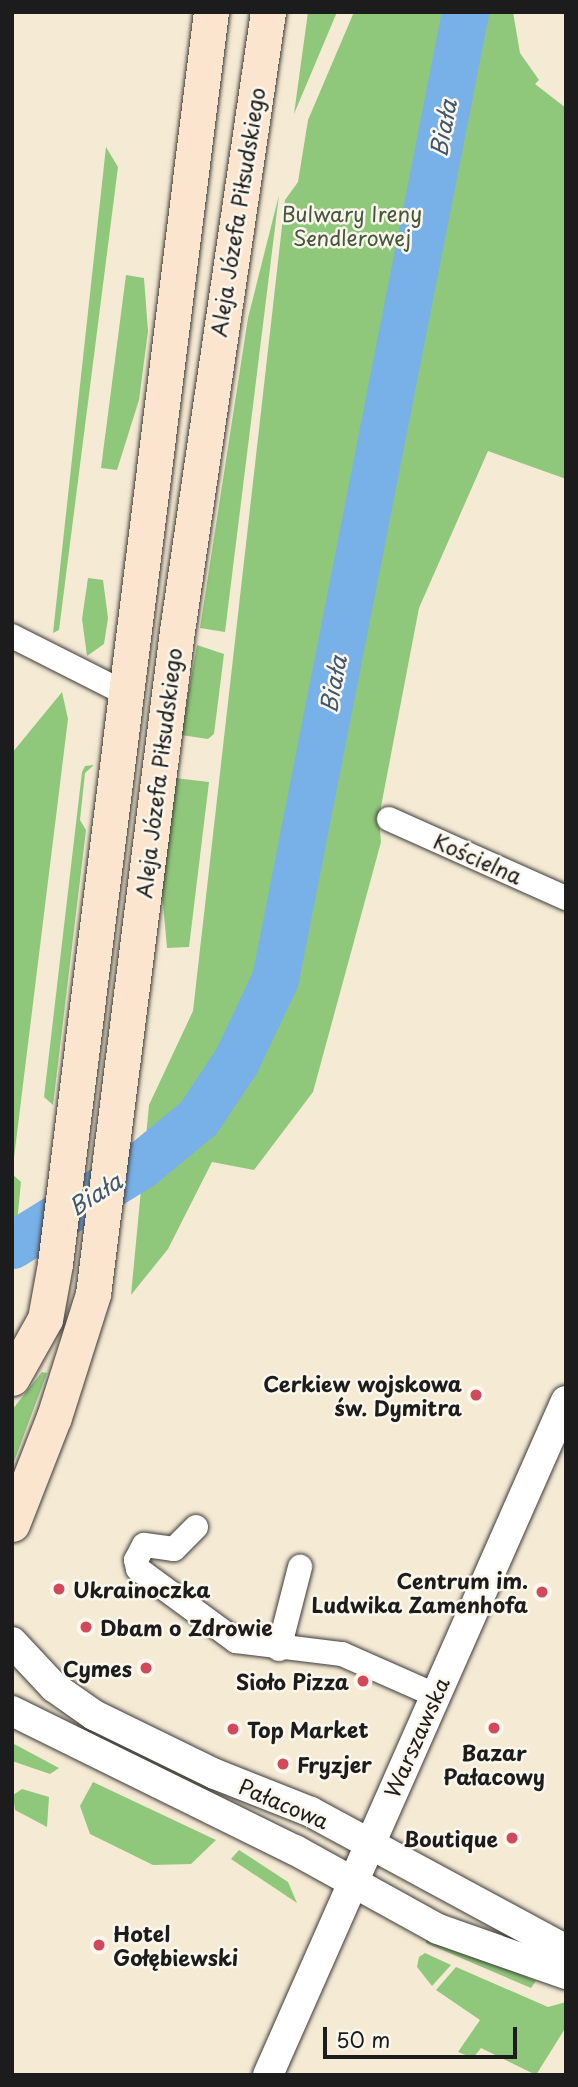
<!DOCTYPE html>
<meta charset="utf-8">
<style>
body{margin:0}
#map{position:relative;width:578px;height:2087px;overflow:hidden;background:#f5ead4;font-family:"Playpen Sans",sans-serif}
div>[style]{position:absolute}
[style*='--x']{left:calc(var(--x)*1px);top:calc(var(--y)*1px);width:calc(var(--w)*1px);rotate:calc(var(--a)*1deg)}
.green>*{inset:0;background:#90c87b}
.river>*{height:47px;margin:-23.5px;padding:0 23.5px;transform-origin:23.5px;border-radius:23.5px;background:#78b0e8}
.roads{filter:drop-shadow(0 0 2px #3d3b38) drop-shadow(0 0 2px #3d3b38)}
.minor>*{height:24px;margin:-12px;padding:0 12px;transform-origin:12px;border-radius:12px;background:#fff}
.tertiary>*{height:30px;margin:-15px;padding:0 15px;transform-origin:15px;border-radius:15px;background:#fff}
.secondary>*{height:35px;margin:-17.5px;padding:0 17.5px;transform-origin:17.5px;border-radius:17.5px;background:#fce5cf}
.dots>*{width:19px;height:19px;translate:-50% -50%;box-sizing:border-box;border:4px solid #fbf7ec;border-radius:50%}
span{translate:-50% -50%;white-space:nowrap;text-align:center;line-height:1.15;-webkit-text-stroke:5px #fbf7ec;paint-order:stroke}
.street-label{font-size:21px;color:#1c1c1c}
.park-label{font-size:21px;color:#45583d}
.poi-label{font-size:21px;color:#1c1c1c;font-weight:700}
.right{translate:-100% -50%;text-align:right}
.left{translate:0 -50%;text-align:left}
.water-label{font-size:23px;color:#41576e;font-style:italic}
.frame{position:absolute;inset:0;border:14px solid #1c1c1c;pointer-events:none}
.scale{position:absolute;left:323px;top:2027px;width:194px;height:32px;box-sizing:border-box;border:4px solid #1c1c1c;border-top:0;padding-left:9px;font-size:21px;line-height:24px;white-space:nowrap;color:#1c1c1c;-webkit-text-stroke:5px #fbf7ec;paint-order:stroke}
</style>
<div id="map">
<div class="green">
<div style="clip-path:polygon(308px 12px,337px 12px,294px 114px)"></div>
<div style="clip-path:polygon(354px 12px,513px 12px,520px 53px,539px 80px,535px 84px,566px 108px,566px 479px,488px 451px,419px 608px,379px 817px,381px 842px,313px 1092px,254px 1170px,212px 1162px,168px 1249px,131px 1295px,149px 1105px,193px 1011px,285px 200px,298px 182px,308px 120px)"></div>
<div style="clip-path:polygon(106px 147px,118px 167px,59px 630px,53px 633px)"></div>
<div style="clip-path:polygon(279px 195px,225px 632px,200px 628px,248px 318px)"></div>
<div style="clip-path:polygon(126px 275px,144px 278px,148px 331px,139px 400px,117px 470px,101px 468px)"></div>
<div style="clip-path:polygon(88px 578px,103px 580px,108px 618px,104px 644px,87px 656px,82px 619px)"></div>
<div style="clip-path:polygon(197px 645px,224px 654px,214px 734px,208px 739px,181px 735px)"></div>
<div style="clip-path:polygon(62px 692px,68px 719px,12px 1174px,21px 1182px,12px 1274px,12px 753px)"></div>
<div style="clip-path:polygon(94px 765px,85px 773px,80px 820px,86px 830px,53px 1105px,44px 1097px,82px 772px,85px 766px)"></div>
<div style="clip-path:polygon(175px 778px,209px 782px,189px 947px,167px 948px,162px 892px)"></div>
<div style="clip-path:polygon(42px 1372px,47px 1373px,12px 1467px,12px 1410px)"></div>
<div style="clip-path:polygon(12px 1743px,16px 1745px,59px 1768px,50px 1774px,12px 1761px)"></div>
<div style="clip-path:polygon(93px 1782px,216px 1840px,191px 1864px,153px 1865px,90px 1834px,80px 1806px)"></div>
<div style="clip-path:polygon(22px 1789px,49px 1797px,47px 1827px,15px 1810px,13px 1795px)"></div>
<div style="clip-path:polygon(239px 1850px,288px 1882px,297px 1903px,231px 1859px)"></div>
<div style="clip-path:polygon(426px 1934px,536px 1981px,531px 1988px,426px 1943px)"></div>
<div style="clip-path:polygon(425px 1953px,451px 1965px,432px 1986px,417px 1967px,419px 1957px)"></div>
<div style="clip-path:polygon(456px 1967px,548px 2007px,566px 2002px,566px 2027px,536px 2075px,481px 2048px,473px 2058px,458px 2052px,480px 2020px,436px 1990px)"></div>
</div>
<div class="river">
<div style="--x:12;--y:1245;--w:152;--a:-31.8"></div>
<div style="--x:141;--y:1165;--w:74;--a:-39.5"></div>
<div style="--x:198;--y:1118;--w:69;--a:-56.3"></div>
<div style="--x:236;--y:1061;--w:91;--a:-64.6"></div>
<div style="--x:275;--y:979;--w:985;--a:-78.88"></div>
</div>
<div class="roads">
<div class="minor">
<div style="--x:12;--y:636;--w:127;--a:26.8"></div>
<div style="--x:389;--y:819;--w:194;--a:24.1"></div>
<div style="--x:196;--y:1527;--w:31;--a:135"></div>
<div style="--x:174;--y:1549;--w:30;--a:-172"></div>
<div style="--x:144;--y:1545;--w:17;--a:118"></div>
<div style="--x:136;--y:1560;--w:9;--a:77"></div>
<div style="--x:138;--y:1569;--w:122;--a:36.3"></div>
<div style="--x:236;--y:1641;--w:107;--a:7"></div>
<div style="--x:342;--y:1654;--w:102;--a:23.8"></div>
<div style="--x:279;--y:1649;--w:85;--a:-75.6"></div>
</div>
<div class="tertiary">
<div style="--x:12;--y:1642;--w:62;--a:47"></div>
<div style="--x:54;--y:1687;--w:49;--a:35"></div>
<div style="--x:94;--y:1715;--w:135;--a:26"></div>
<div style="--x:215;--y:1774;--w:103;--a:21.6"></div>
<div style="--x:311;--y:1812;--w:290;--a:28.4"></div>
<div style="--x:12;--y:1711;--w:315;--a:26.2"></div>
<div style="--x:295;--y:1850;--w:163;--a:28.9"></div>
<div style="--x:438;--y:1929;--w:136;--a:19.4"></div>
<div style="--x:268;--y:2075;--w:737;--a:-66.15"></div>
</div>
<div class="secondary">
<div style="--x:12;--y:1378;--w:68;--a:-60.8"></div>
<div style="--x:45;--y:1319;--w:56;--a:-79.7"></div>
<div style="--x:55;--y:1264;--w:1262;--a:-82.9"></div>
<div style="--x:12;--y:1524;--w:115;--a:-68.6"></div>
<div style="--x:54;--y:1417;--w:129;--a:-72.4"></div>
<div style="--x:93;--y:1294;--w:668;--a:-82.78"></div>
<div style="--x:177;--y:631;--w:626;--a:-81.64"></div>
</div>
</div>
<div class="dots">
<div style="left:476px;top:1395px;background:#d1495b"></div>
<div style="left:59px;top:1589px;background:#d1495b"></div>
<div style="left:542px;top:1592px;background:#d1495b"></div>
<div style="left:86px;top:1627px;background:#d1495b"></div>
<div style="left:146px;top:1668px;background:#d1495b"></div>
<div style="left:363px;top:1681px;background:#d1495b"></div>
<div style="left:494px;top:1728px;background:#d1495b"></div>
<div style="left:233px;top:1729px;background:#d1495b"></div>
<div style="left:283px;top:1764px;background:#d1495b"></div>
<div style="left:512px;top:1838px;background:#d1495b"></div>
<div style="left:99px;top:1945px;background:#d1495b"></div>
</div>
<div class="street-label">
<span style="left:237px;top:212px;rotate:-81deg">Aleja Józefa Piłsudskiego</span>
<span style="left:158px;top:773px;rotate:-83deg">Aleja Józefa Piłsudskiego</span>
<span style="left:478px;top:858px;rotate:24deg">Kościelna</span>
<span style="left:416px;top:1737px;rotate:-66deg">Warszawska</span>
<span style="left:284px;top:1803px;rotate:23deg">Pałacowa</span>
</div>
<div class="park-label">
<span style="left:352px;top:225px">Bulwary Ireny<br>Sendlerowej</span>
</div>
<div class="poi-label">
<span class="right" style="left:462px;top:1395px">Cerkiew wojskowa<br>św. Dymitra</span>
<span class="right" style="left:528px;top:1592px">Centrum im.<br>Ludwika Zamenhofa</span>
<span class="left" style="left:73px;top:1589px">Ukrainoczka</span>
<span class="left" style="left:100px;top:1627px">Dbam o Zdrowie</span>
<span class="right" style="left:132px;top:1668px">Cymes</span>
<span class="right" style="left:349px;top:1681px">Sioło Pizza</span>
<span class="left" style="left:247px;top:1729px">Top Market</span>
<span style="left:494px;top:1764px">Bazar<br>Pałacowy</span>
<span class="left" style="left:297px;top:1764px">Fryzjer</span>
<span class="right" style="left:498px;top:1838px">Boutique</span>
<span class="left" style="left:113px;top:1945px">Hotel<br>Gołębiewski</span>
</div>
<div class="water-label">
<span style="left:443px;top:128px;rotate:-79deg">Biała</span>
<span style="left:333px;top:684px;rotate:-79deg">Biała</span>
<span style="left:95px;top:1194px;rotate:-32deg">Biała</span>
</div>
<div class="frame"></div>
<div class="scale">50 m</div>
</div>
